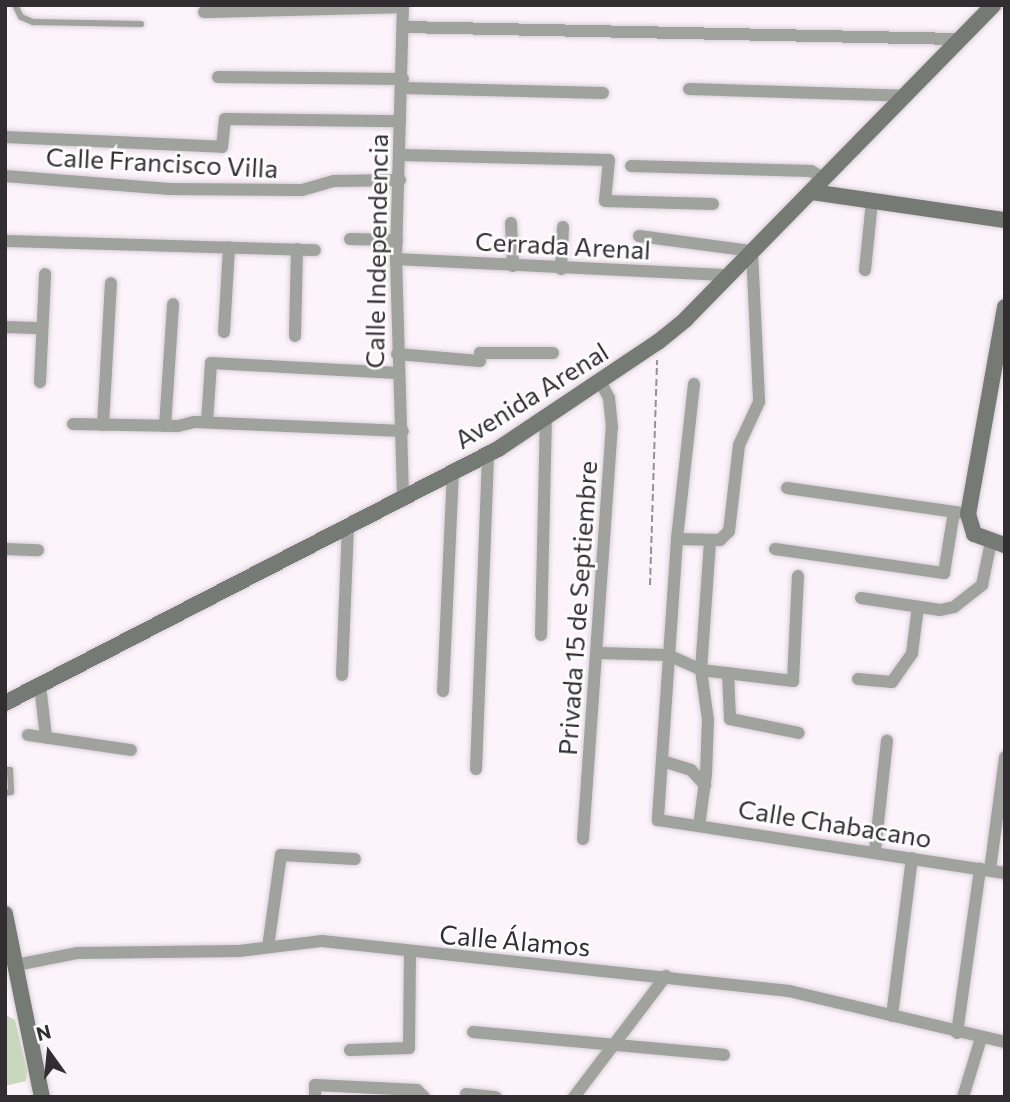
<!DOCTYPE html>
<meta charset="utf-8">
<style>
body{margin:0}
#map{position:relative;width:1010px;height:1102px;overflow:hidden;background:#fdf3fb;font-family:Commissioner,sans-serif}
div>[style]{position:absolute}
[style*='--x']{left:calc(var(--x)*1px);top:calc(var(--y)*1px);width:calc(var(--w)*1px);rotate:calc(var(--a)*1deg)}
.green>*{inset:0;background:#c8d8bc}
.path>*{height:2px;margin-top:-1px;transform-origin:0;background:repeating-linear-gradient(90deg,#979095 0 7px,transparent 0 10.5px)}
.roads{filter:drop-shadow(0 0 2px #d8cfd6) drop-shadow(0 0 2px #d8cfd6)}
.service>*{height:6px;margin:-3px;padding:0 3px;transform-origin:3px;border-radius:3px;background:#a0a29e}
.minor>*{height:12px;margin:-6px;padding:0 6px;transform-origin:6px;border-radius:6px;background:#a0a29e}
.secondary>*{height:16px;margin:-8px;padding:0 8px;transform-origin:8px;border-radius:8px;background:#767a74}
span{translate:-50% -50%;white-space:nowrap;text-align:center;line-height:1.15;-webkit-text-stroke:5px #fff;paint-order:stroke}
.street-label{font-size:26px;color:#312d30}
.frame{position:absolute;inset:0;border:7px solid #312d30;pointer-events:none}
.north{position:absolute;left:14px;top:1018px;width:70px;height:70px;-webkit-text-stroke:5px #fff;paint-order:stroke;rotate:345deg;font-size:19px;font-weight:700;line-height:28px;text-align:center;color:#312d30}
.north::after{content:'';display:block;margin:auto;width:24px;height:32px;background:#312d30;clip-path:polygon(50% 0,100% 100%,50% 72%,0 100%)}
</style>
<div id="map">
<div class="green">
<div style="clip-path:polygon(6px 1015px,15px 1020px,27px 1070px,26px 1081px,5px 1086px)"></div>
</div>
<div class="path">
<div style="--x:650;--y:585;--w:225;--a:-88.2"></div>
</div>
<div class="roads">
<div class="service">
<div style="--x:15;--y:5;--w:13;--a:63"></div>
<div style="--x:21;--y:17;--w:13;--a:23"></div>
<div style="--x:33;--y:22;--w:108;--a:1.1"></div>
<div style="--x:5;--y:770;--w:5;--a:0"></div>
<div style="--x:10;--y:770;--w:22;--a:87"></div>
<div style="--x:11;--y:792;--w:6;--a:171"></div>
</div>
<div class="minor">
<div style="--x:403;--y:5;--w:254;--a:91.6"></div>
<div style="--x:396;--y:259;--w:238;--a:88.3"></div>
<div style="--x:204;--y:12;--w:199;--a:-1.4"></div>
<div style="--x:403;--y:27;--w:556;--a:1.24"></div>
<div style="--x:218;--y:77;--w:185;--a:0.6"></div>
<div style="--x:402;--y:88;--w:201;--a:1.4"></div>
<div style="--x:689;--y:89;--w:217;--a:1.8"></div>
<div style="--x:5;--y:137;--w:217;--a:2.6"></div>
<div style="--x:222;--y:147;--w:28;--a:-84"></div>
<div style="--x:225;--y:119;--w:175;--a:0.7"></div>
<div style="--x:402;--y:155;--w:207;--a:1.4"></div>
<div style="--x:609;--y:160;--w:41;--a:95.6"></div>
<div style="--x:605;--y:201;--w:108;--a:1.6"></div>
<div style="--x:631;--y:166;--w:180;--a:1.6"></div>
<div style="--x:811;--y:171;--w:16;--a:30"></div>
<div style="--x:5;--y:176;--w:165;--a:4.5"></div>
<div style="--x:169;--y:189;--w:133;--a:0.4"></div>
<div style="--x:302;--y:190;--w:33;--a:-16"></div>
<div style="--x:334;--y:181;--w:66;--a:-0.9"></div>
<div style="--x:511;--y:223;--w:43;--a:87.3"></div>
<div style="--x:639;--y:236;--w:114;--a:7.6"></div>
<div style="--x:752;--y:251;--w:151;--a:87.3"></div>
<div style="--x:759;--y:402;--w:47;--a:114.9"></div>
<div style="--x:739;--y:445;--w:87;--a:96.6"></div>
<div style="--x:729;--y:531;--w:13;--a:135"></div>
<div style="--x:720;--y:540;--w:43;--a:-178.7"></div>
<div style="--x:350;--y:239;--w:47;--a:1.2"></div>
<div style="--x:5;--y:241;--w:310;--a:1.7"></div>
<div style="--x:396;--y:259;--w:333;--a:2.8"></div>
<div style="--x:561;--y:269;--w:42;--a:-87.3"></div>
<div style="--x:865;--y:270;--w:69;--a:-84.2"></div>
<div style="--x:5;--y:327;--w:37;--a:2"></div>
<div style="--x:224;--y:332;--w:85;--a:-86.6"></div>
<div style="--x:295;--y:336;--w:87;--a:-88.7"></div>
<div style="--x:397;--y:354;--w:83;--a:4.8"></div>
<div style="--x:480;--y:361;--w:8;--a:-90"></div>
<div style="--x:480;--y:353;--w:73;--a:0"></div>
<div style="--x:40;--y:382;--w:108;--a:-87.3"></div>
<div style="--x:694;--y:384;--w:156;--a:96.3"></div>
<div style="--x:677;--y:539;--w:282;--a:93.9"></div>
<div style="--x:658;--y:820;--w:351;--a:8.7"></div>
<div style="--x:207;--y:422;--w:59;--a:-86.1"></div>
<div style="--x:211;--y:363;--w:186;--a:3.1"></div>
<div style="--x:73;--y:424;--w:105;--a:1.1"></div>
<div style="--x:178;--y:426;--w:16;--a:-14"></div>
<div style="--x:194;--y:422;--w:209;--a:2.5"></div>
<div style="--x:103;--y:425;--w:142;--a:-86.8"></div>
<div style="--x:165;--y:426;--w:122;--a:-86.2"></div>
<div style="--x:787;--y:488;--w:178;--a:8.1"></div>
<div style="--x:5;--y:549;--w:33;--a:2"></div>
<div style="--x:775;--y:549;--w:171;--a:8.1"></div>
<div style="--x:944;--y:573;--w:62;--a:-80.7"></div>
<div style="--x:861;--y:598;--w:80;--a:8.6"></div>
<div style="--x:940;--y:610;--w:14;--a:-12"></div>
<div style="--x:954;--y:607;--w:36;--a:-38"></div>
<div style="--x:982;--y:585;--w:44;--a:-78.2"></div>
<div style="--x:541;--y:635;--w:218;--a:-88.7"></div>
<div style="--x:599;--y:653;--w:69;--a:1.7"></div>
<div style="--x:668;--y:655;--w:36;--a:24"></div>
<div style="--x:701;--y:670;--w:93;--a:6.8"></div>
<div style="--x:793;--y:681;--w:105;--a:-87.3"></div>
<div style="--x:728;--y:673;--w:46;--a:87.5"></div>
<div style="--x:730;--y:719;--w:70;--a:11.5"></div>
<div style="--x:342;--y:675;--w:149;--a:-87.7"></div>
<div style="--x:858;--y:679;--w:34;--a:5"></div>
<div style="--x:892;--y:682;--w:35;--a:-55"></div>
<div style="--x:912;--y:653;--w:46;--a:-82.6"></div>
<div style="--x:40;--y:685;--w:53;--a:83.5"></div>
<div style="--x:443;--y:691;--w:219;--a:-87.4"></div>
<div style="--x:28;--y:735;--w:104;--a:8.3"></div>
<div style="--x:662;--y:761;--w:30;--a:17"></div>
<div style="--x:691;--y:770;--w:21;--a:47"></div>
<div style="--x:476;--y:769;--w:315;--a:-87.8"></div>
<div style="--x:699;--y:826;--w:52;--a:-82.3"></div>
<div style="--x:706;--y:774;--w:54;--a:-87.9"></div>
<div style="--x:708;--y:720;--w:50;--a:-98"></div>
<div style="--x:701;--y:670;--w:129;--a:-86"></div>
<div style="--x:583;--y:839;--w:413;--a:-86"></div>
<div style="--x:612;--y:427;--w:29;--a:-96"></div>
<div style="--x:609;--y:398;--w:19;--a:-118"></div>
<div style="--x:875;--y:851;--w:111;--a:-83.8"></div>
<div style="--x:990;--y:870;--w:114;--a:-82.4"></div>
<div style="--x:268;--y:947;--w:93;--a:-82"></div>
<div style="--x:281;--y:855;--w:74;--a:3.1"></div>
<div style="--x:16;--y:965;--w:63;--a:-11"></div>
<div style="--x:78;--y:953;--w:161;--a:-0.7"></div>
<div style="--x:239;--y:951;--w:84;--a:-6.9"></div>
<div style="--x:322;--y:941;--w:470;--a:6.1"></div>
<div style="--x:789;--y:991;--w:222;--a:13.3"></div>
<div style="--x:892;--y:1016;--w:159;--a:-82.8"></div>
<div style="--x:473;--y:1032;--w:252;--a:5.2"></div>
<div style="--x:957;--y:1033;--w:166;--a:-82"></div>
<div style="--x:350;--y:1050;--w:59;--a:-1.9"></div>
<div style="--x:409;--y:1048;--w:97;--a:-89.4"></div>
<div style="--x:466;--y:1094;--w:30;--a:6"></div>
<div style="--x:315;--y:1097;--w:12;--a:-90"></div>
<div style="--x:315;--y:1085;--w:102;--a:2.8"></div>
<div style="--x:417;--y:1090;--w:10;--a:45"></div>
<div style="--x:574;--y:1097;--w:152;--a:-52.8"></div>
<div style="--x:963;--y:1097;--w:62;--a:-73"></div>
</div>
<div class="secondary">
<div style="--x:812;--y:192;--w:195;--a:8.3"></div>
<div style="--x:1005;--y:307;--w:210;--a:100.1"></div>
<div style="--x:968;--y:514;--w:21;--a:73"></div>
<div style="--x:974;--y:534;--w:33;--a:20"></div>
<div style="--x:5;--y:703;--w:555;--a:-27.26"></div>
<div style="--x:498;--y:449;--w:192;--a:-33.8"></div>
<div style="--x:658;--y:342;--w:36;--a:-39"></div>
<div style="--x:686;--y:319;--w:439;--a:-45.6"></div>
<div style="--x:5;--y:914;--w:187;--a:78.6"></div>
</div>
</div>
<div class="street-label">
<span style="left:162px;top:162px;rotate:3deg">Calle Francisco Villa</span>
<span style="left:563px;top:245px;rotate:3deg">Cerrada Arenal</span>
<span style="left:376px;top:251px;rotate:-89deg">Calle Independencia</span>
<span style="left:531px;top:395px;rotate:-32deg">Avenida Arenal</span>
<span style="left:577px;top:608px;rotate:-86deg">Privada 15 de Septiembre</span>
<span style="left:835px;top:823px;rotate:9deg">Calle Chabacano</span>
<span style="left:515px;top:940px;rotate:5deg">Calle Álamos</span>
</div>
<div class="frame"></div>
<div class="north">N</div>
</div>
